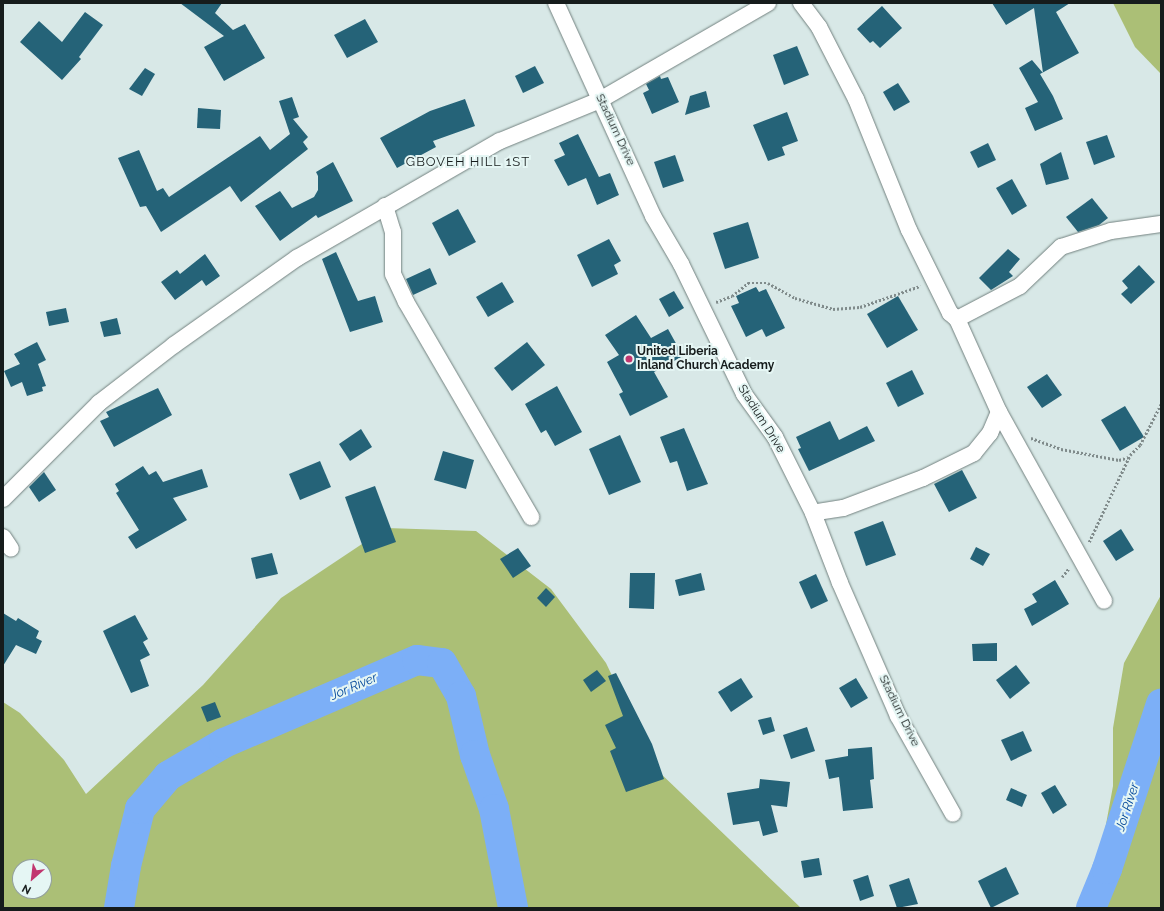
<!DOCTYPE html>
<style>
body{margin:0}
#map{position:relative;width:1164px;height:911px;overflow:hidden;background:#d8e8e7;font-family:Raleway,sans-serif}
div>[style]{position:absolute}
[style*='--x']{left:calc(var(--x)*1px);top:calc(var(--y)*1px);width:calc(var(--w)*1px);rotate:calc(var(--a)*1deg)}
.green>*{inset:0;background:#abbf76}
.river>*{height:30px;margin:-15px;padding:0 15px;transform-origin:15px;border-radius:15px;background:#7caff7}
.building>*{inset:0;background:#256378}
.path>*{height:2.5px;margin-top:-1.25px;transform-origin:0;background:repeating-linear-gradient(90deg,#808b8b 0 2px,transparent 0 4px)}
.roads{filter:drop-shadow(0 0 1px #72817f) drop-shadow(0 0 1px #72817f)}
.minor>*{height:16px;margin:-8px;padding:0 8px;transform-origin:8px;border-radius:8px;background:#fff}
.dots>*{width:11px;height:11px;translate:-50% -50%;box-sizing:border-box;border:2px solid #e5f6f4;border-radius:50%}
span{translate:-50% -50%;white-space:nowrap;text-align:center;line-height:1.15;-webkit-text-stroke:4px #e5f6f4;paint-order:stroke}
.street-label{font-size:12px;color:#161c1c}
.poi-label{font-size:12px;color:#161c1c;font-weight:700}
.left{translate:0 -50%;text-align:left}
.neighbourhood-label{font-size:13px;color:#161c1c;letter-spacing:1px}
.water-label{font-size:13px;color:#03479a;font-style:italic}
.frame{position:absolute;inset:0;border:4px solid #161c1c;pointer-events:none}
.north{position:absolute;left:12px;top:859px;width:40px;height:40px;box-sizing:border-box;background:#e5f6f4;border:1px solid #929f9e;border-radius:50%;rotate:208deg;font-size:11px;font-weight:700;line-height:16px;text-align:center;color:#161c1c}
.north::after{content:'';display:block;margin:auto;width:14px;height:18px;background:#c1366f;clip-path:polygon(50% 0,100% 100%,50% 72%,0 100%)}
</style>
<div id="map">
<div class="green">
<div style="clip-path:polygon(1113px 3px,1161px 3px,1161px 74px,1135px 47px)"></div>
<div style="clip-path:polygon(evenodd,386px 528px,476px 531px,551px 589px,606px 663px,657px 770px,801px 908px,3px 908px,3px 702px,20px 713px,64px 760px,86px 794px,203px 685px,281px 598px,386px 528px,20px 867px,44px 867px,44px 891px,20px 891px,20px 867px)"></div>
<div style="clip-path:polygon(1161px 595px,1161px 908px,1087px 908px,1094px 890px,1113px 786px,1113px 728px,1124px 663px)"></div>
</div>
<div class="river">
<div style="--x:119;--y:908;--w:43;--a:-80.5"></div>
<div style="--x:126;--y:866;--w:59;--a:-76.2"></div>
<div style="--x:140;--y:809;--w:43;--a:-49.7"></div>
<div style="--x:168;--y:776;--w:65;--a:-30.5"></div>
<div style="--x:224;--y:743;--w:210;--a:-23.3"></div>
<div style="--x:417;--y:660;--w:25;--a:7"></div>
<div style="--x:442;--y:663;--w:38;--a:60"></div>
<div style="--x:461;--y:696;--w:61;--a:76.7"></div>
<div style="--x:475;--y:755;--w:57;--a:70.6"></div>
<div style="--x:494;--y:809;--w:101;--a:79.1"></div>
<div style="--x:1091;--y:908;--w:42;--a:-67.7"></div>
<div style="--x:1107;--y:869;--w:174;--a:-71.9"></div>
</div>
<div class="building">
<div style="clip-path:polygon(180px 3px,222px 3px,215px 13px,233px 30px,245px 24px,265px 58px,224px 81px,204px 47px,224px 36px)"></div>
<div style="clip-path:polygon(992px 3px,1070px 3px,1056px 12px,1079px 53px,1040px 74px,1053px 96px,1063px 119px,1035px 131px,1025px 108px,1038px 102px,1019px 68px,1032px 60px,1043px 73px,1034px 8px,1006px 25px)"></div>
<div style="clip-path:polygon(882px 6px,902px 28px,880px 48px,873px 41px,870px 43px,857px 29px)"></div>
<div style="clip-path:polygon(85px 12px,103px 25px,79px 57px,81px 59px,62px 80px,20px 42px,39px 21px,62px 42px)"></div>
<div style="clip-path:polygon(365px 19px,378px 42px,347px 58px,334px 35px)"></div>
<div style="clip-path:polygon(797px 46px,809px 75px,784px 85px,773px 55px)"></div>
<div style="clip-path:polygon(535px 66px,544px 83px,523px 93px,515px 76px)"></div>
<div style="clip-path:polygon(145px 68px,155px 74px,142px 96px,129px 89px)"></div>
<div style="clip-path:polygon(660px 76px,661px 79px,668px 77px,679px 102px,652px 114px,643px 93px,649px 90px,646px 84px)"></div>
<div style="clip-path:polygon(898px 83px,910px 102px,894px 111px,883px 92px)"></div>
<div style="clip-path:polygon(706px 91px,710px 107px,685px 115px,690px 96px)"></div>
<div style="clip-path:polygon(292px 97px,299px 117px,293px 119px,308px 137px,303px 142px,308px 149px,241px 202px,230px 186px,161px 232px,146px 206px,140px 207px,118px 158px,139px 150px,157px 191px,163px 188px,169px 197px,260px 136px,270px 150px,290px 134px,279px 101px)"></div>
<div style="clip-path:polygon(465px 99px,475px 126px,433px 141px,436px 147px,397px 168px,380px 138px,430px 111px)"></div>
<div style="clip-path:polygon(198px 108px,221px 110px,220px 129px,197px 128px)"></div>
<div style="clip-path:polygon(787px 112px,798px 141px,782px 147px,785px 155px,768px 161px,753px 125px)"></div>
<div style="clip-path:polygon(578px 134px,599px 177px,610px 173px,619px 195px,597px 205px,586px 178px,568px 186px,554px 160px,565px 155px,559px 143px)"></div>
<div style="clip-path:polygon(1107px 135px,1115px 157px,1094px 165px,1086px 142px)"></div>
<div style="clip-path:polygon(988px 143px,996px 160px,978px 168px,970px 152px)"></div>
<div style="clip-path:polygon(1061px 152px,1069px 179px,1046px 185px,1040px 164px)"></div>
<div style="clip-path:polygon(675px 155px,684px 181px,663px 188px,654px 162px)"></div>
<div style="clip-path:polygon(333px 162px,353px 201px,318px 218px,316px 215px,280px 241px,255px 206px,280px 191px,292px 208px,314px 197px,318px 190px,318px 176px,316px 172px)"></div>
<div style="clip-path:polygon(1012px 179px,1027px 206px,1012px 215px,996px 188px)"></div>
<div style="clip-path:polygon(1092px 198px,1108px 218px,1099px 225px,1078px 232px,1066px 217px)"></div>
<div style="clip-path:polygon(458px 209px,476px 242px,449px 256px,432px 223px)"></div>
<div style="clip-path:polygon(748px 222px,759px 258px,725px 269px,713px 233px)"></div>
<div style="clip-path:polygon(609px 239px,621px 261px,614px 265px,618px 274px,592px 287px,577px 255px)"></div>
<div style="clip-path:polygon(1008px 249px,1020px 259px,1009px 272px,1013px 276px,991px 290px,979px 278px)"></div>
<div style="clip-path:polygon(336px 252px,358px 301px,375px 296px,383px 322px,350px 332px,322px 259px)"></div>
<div style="clip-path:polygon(205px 254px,220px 276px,206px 286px,202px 280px,175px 300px,161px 282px,177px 270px,180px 274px)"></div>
<div style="clip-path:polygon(1139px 265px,1155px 282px,1131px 304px,1121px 294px,1128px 288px,1122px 281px)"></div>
<div style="clip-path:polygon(430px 268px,437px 284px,413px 295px,406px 279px)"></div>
<div style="clip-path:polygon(502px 282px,514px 302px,488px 317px,476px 297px)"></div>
<div style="clip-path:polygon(756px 287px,759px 292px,766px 289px,785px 328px,766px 337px,762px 329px,746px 337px,731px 306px,739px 303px,736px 296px)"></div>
<div style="clip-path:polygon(674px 291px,684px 308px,669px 317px,659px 299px)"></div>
<div style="clip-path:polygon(898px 296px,918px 330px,887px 348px,867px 314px)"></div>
<div style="clip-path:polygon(66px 308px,69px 322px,49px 326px,46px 312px)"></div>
<div style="clip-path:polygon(636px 315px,651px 338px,668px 329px,683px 356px,654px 372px,668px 397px,630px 416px,619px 394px,623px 392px,607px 362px,619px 355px,605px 335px)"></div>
<div style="clip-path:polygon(117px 318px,121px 334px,104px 337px,100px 322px)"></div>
<div style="clip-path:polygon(37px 342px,46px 360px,38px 364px,46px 386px,42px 387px,43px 391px,27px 396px,22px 382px,11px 387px,4px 371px,20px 364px,14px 354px)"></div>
<div style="clip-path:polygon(527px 342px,545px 365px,512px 391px,494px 368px)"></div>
<div style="clip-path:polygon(912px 370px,924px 394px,898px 407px,886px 383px)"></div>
<div style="clip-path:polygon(1047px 374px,1062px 395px,1042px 408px,1027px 387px)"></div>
<div style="clip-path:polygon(557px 386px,582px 432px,555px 446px,546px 430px,541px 433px,525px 404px)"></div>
<div style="clip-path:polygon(158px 388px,172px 415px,114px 447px,100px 421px,109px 417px,106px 412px)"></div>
<div style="clip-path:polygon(1125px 406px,1144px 437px,1120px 451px,1101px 420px)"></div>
<div style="clip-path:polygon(830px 421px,839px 440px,867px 426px,875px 441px,809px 471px,798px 449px,801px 448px,796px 437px)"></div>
<div style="clip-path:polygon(684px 428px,708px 484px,687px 491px,677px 461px,670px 463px,660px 437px)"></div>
<div style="clip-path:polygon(361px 429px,372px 447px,350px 461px,339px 444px)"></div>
<div style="clip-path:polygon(620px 435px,641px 482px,609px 495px,589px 449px)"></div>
<div style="clip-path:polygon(443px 451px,474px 460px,466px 489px,434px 480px)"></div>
<div style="clip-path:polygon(320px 461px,331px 487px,300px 500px,289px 474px)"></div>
<div style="clip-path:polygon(143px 466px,149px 475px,156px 471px,163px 482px,202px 469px,208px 487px,173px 498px,187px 520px,136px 549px,128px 537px,139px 530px,116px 493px,119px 491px,115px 484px)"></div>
<div style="clip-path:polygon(962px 470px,977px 498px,949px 512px,934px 484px)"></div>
<div style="clip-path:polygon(44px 472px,56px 490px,39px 502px,29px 487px)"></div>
<div style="clip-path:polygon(375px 486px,396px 542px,365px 553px,345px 497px)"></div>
<div style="clip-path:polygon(883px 521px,896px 555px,866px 566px,854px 532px)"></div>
<div style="clip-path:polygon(1121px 529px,1134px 550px,1116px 561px,1103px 541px)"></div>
<div style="clip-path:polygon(976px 547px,990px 554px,983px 566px,970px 559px)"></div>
<div style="clip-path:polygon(518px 548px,531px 566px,513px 578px,500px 559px)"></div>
<div style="clip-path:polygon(272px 553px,278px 574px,256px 579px,251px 558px)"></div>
<div style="clip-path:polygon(630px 573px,655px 573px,654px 609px,629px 608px)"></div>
<div style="clip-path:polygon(701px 573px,705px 590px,679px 596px,675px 580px)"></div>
<div style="clip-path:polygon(816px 574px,828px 601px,811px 609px,799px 582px)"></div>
<div style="clip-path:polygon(1055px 580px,1069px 604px,1032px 626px,1024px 609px,1037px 602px,1032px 594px)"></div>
<div style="clip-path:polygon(546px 588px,555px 597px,546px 607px,537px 598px)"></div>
<div style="clip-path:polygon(3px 613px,16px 621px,18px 618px,39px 631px,36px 638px,42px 641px,36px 654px,16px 645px,3px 666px)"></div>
<div style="clip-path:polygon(135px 615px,148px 639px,143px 642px,150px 655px,140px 660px,149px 686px,131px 693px,103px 631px)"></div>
<div style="clip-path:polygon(997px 643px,997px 661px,973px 661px,972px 644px)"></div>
<div style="clip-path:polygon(1016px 665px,1030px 683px,1010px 699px,996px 680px)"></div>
<div style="clip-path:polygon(597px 670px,606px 681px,591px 692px,583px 680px)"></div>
<div style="clip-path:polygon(616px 673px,652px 744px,664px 779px,626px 792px,610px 751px,616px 748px,605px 725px,623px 716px,608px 676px)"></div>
<div style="clip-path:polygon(741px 678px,753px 697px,731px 712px,718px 692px)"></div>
<div style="clip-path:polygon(856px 678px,868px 698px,851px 708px,839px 688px)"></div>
<div style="clip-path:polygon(215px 702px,221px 717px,207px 722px,201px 707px)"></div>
<div style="clip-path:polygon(771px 717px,775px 731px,763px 735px,758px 720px)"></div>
<div style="clip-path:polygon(807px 727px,815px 751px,791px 759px,783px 735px)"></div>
<div style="clip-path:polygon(1023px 731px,1032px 751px,1011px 761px,1001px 740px)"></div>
<div style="clip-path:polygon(872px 747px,874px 779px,870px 780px,873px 808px,843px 811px,839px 777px,829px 779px,825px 760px,848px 756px,848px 749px)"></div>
<div style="clip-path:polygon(760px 779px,790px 782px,787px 807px,771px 805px,778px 832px,763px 836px,759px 821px,733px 825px,727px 793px,759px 788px)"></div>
<div style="clip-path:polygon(1055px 785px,1067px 805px,1053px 814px,1041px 793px)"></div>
<div style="clip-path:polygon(1011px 788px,1027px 795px,1022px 807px,1006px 800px)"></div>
<div style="clip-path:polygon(819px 858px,822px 875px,804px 878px,801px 861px)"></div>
<div style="clip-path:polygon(1006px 867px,1019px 894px,991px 908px,978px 881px)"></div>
<div style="clip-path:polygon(868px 875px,874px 896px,860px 901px,853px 880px)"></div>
<div style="clip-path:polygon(909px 878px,918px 904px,897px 908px,889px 885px)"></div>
</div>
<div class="path">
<div style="--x:716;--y:302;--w:17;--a:-21"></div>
<div style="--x:732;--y:296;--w:21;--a:-39"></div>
<div style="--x:748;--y:283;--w:20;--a:0"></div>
<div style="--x:768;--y:283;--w:31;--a:29"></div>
<div style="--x:795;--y:298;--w:40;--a:16"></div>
<div style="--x:833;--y:309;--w:27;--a:-4"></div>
<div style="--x:860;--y:307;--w:64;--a:-19.3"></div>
<div style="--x:1031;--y:438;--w:32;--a:20"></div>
<div style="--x:1061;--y:449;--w:59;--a:10.7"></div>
<div style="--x:1119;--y:460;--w:10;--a:-17"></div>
<div style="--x:1089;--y:542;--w:96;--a:-64.8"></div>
<div style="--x:1130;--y:455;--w:14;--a:-45"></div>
<div style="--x:1140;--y:445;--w:46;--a:-62.9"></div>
<div style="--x:1062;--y:577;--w:11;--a:-52"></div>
</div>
<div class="roads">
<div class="minor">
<div style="--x:556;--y:3;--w:234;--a:65.5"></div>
<div style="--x:653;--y:216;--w:56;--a:59.7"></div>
<div style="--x:681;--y:264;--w:144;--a:64.1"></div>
<div style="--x:744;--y:394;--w:53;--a:54.2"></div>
<div style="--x:775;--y:437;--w:85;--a:63.4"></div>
<div style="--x:813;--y:513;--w:75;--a:68.9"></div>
<div style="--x:840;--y:583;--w:145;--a:66.4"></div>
<div style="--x:898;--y:716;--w:112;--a:60.7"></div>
<div style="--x:801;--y:3;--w:30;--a:53"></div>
<div style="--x:819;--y:27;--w:81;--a:62.8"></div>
<div style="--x:856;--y:99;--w:141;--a:68"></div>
<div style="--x:909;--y:230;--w:93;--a:63.7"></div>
<div style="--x:950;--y:313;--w:9;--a:41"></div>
<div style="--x:957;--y:319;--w:102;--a:65.7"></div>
<div style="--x:999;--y:412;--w:23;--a:113"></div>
<div style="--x:990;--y:433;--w:26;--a:129"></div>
<div style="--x:974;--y:453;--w:57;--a:153.9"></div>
<div style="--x:923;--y:478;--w:85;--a:159.4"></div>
<div style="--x:843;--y:508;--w:30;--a:171"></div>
<div style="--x:385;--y:206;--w:27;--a:73"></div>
<div style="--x:393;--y:232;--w:42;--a:90"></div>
<div style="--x:393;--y:274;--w:31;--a:65"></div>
<div style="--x:406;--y:302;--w:249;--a:59.8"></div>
<div style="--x:957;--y:319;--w:71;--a:-27.6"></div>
<div style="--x:1020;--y:286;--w:57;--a:-43.6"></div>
<div style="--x:1061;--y:247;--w:52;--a:-17.7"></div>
<div style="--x:1111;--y:231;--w:50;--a:-8"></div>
<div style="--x:999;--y:412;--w:216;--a:60.9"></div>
<div style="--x:3;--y:499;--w:136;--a:-45"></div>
<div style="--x:99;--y:403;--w:95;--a:-37.7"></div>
<div style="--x:174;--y:345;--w:151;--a:-35.3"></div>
<div style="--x:297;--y:258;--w:234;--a:-30"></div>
<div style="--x:500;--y:141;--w:108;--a:-22.3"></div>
<div style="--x:600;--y:100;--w:194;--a:-30"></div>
<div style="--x:3;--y:537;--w:14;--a:56"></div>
</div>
</div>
<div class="dots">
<div style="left:629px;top:359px;background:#c1366f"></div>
</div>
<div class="street-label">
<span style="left:615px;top:130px;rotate:65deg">Stadium Drive</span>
<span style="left:761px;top:419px;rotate:58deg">Stadium Drive</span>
<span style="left:899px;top:711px;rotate:64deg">Stadium Drive</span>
</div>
<div class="poi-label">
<span class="left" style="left:637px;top:359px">United Liberia<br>Inland Church Academy</span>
</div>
<div class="neighbourhood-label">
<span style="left:468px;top:162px">GBOVEH HILL 1ST</span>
</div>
<div class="water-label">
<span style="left:354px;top:687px;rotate:-23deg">Jor River</span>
<span style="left:1128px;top:807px;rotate:-72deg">Jor River</span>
</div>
<div class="frame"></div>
<div class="north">N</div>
</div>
